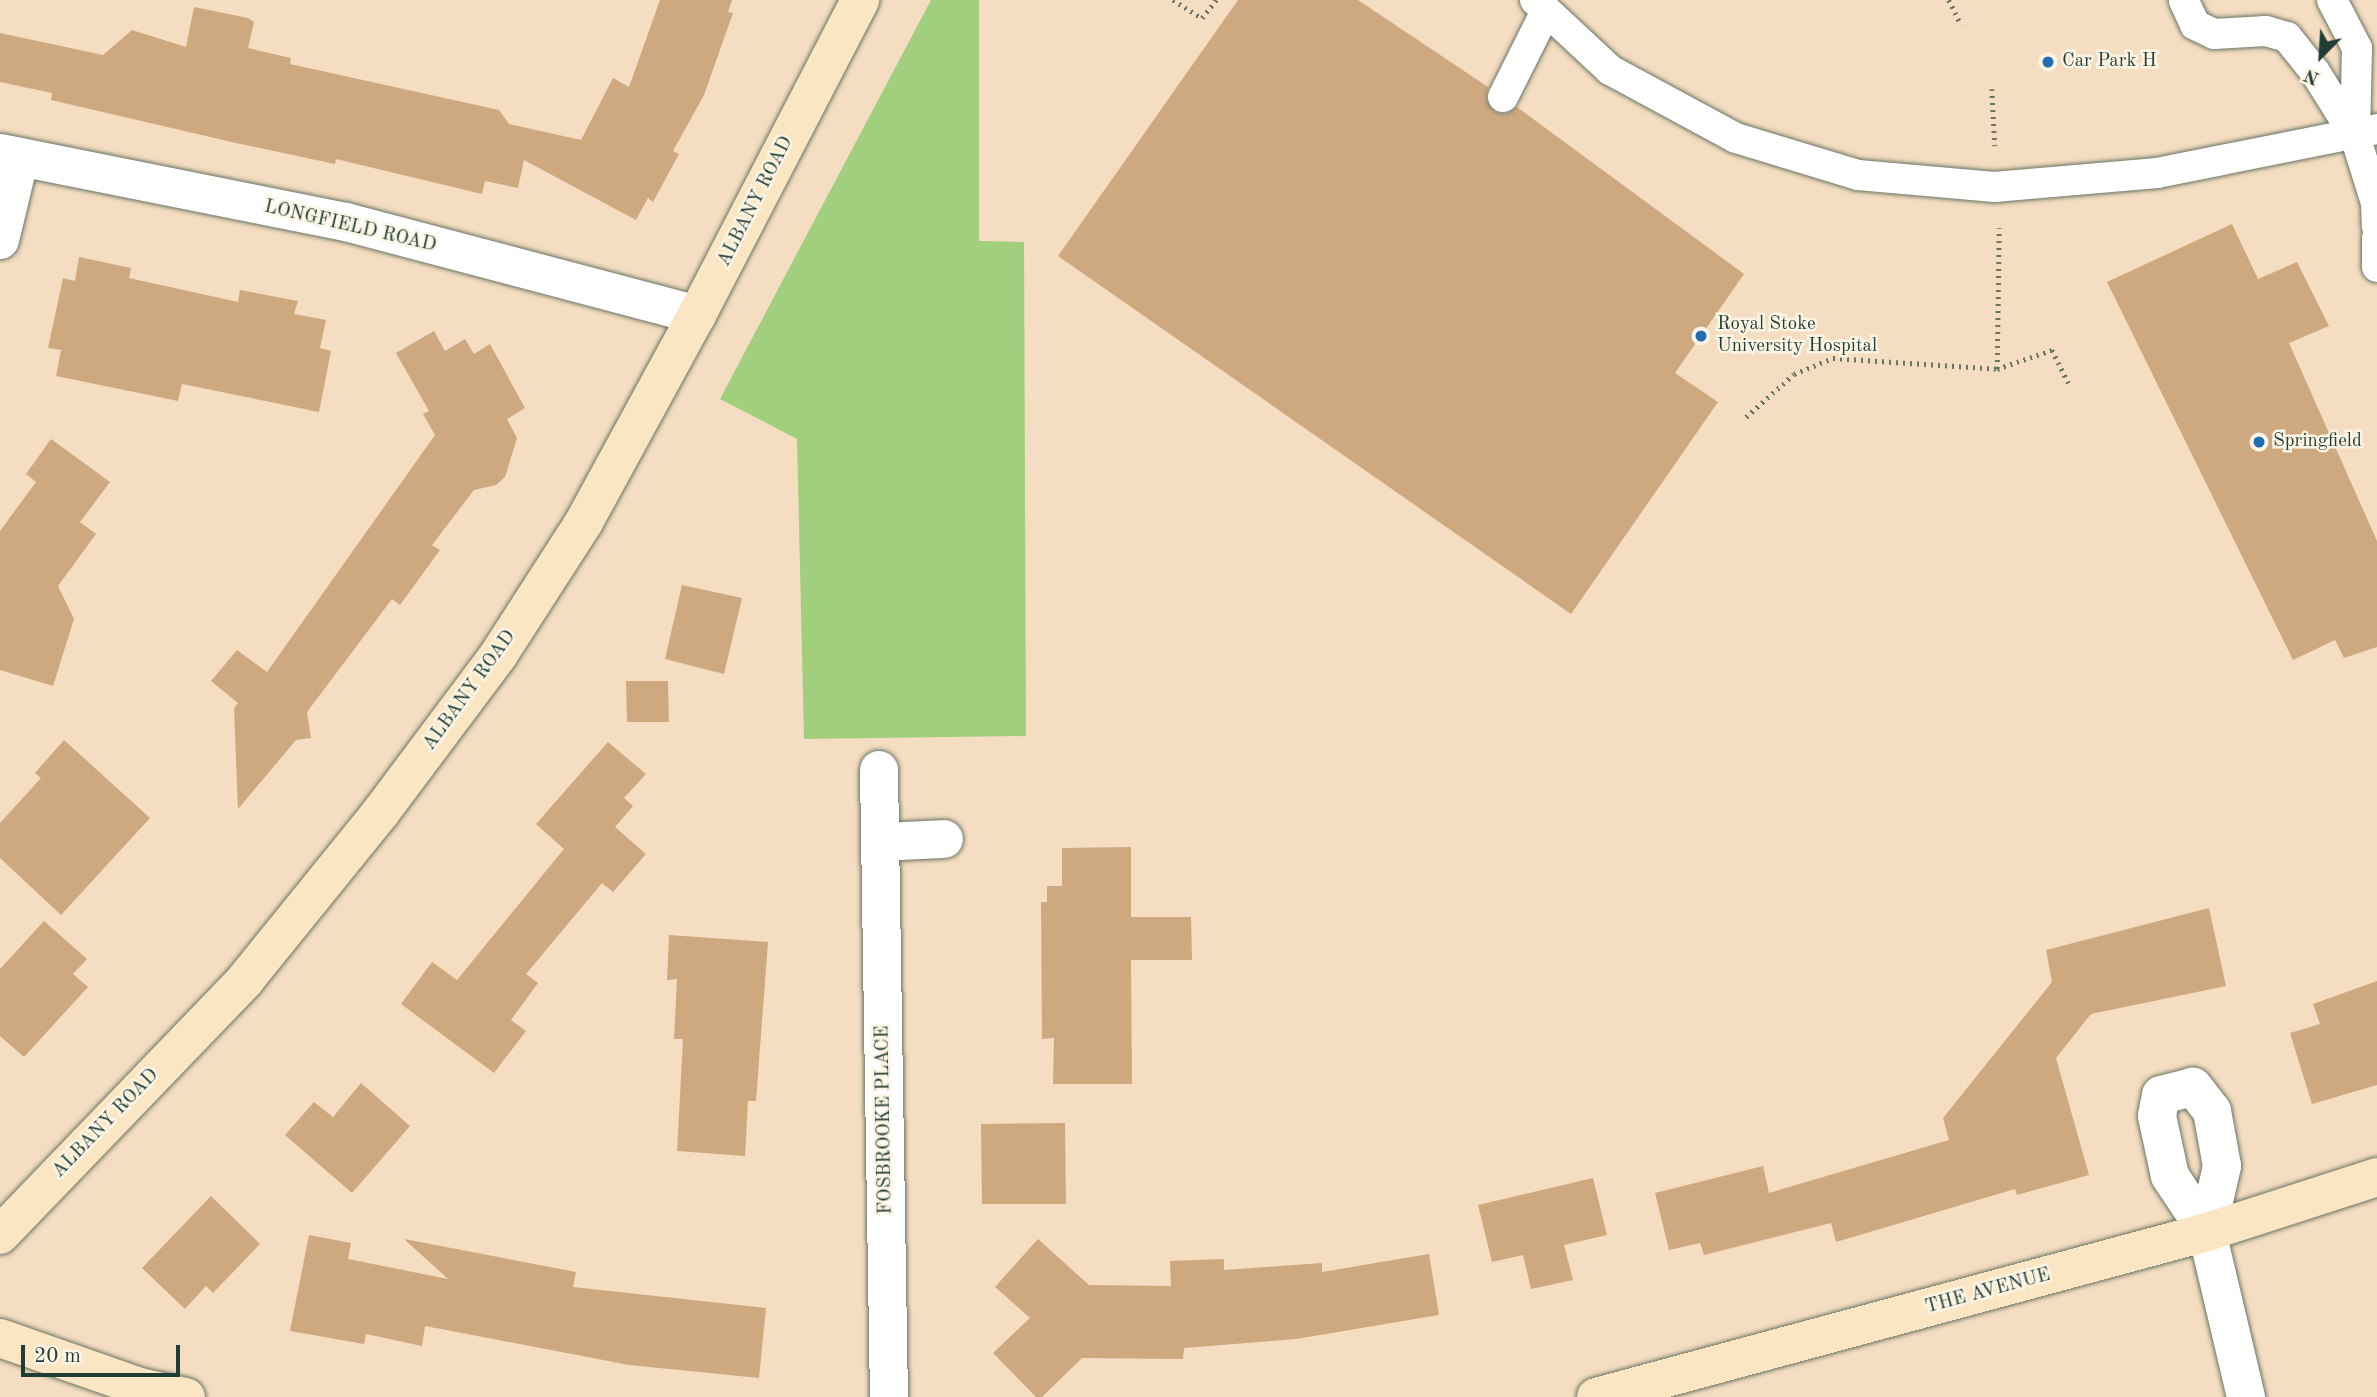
<!DOCTYPE html>
<style>
body{margin:0}
#map{position:relative;width:2377px;height:1397px;overflow:hidden;background:#f4ddc0;font-family:"Old Standard TT",serif}
div>[style]{position:absolute}
[style*='--x']{left:calc(var(--x)*1px);top:calc(var(--y)*1px);width:calc(var(--w)*1px);rotate:calc(var(--a)*1deg)}
.green>*{inset:0;background:#a1cf7d}
.building>*{inset:0;background:#cea980}
.path>*{height:4.5px;margin-top:-2.25px;transform-origin:0;background:repeating-linear-gradient(90deg,#6a7565 0 2px,transparent 0 7px)}
.roads{filter:drop-shadow(0 0 2px #6a7565) drop-shadow(0 0 2px #6a7565)}
.lane>*{height:30px;margin:-15px;padding:0 15px;transform-origin:15px;border-radius:15px;background:#fff}
.street>*{height:38px;margin:-19px;padding:0 19px;transform-origin:19px;border-radius:19px;background:#fff}
.secondary>*{height:38px;margin:-19px;padding:0 19px;transform-origin:19px;border-radius:19px;background:#fbe6c4}
.dots>*{width:19px;height:19px;translate:-50% -50%;box-sizing:border-box;border:4px solid #fcf5e5;border-radius:50%}
span{translate:-50% -50%;white-space:nowrap;text-align:center;line-height:1.15;-webkit-text-stroke:5px #fcf5e5;paint-order:stroke}
.poi-label{font-size:19px;color:#1f3d34}
.left{translate:0 -50%;text-align:left}
.street-label{font-size:19px;color:#1f3d34}
.north{position:absolute;left:2286px;top:21px;width:70px;height:70px;-webkit-text-stroke:5px #fcf5e5;paint-order:stroke;rotate:204deg;font-size:19px;font-weight:700;line-height:28px;text-align:center;color:#1f3d34}
.north::after{content:'';display:block;margin:auto;width:24px;height:32px;background:#1f3d34;clip-path:polygon(50% 0,100% 100%,50% 72%,0 100%)}
.scale{position:absolute;left:21px;top:1345px;width:159px;height:32px;box-sizing:border-box;border:4px solid #1f3d34;border-top:0;padding-left:9px;font-size:21px;line-height:24px;white-space:nowrap;color:#1f3d34;-webkit-text-stroke:5px #fcf5e5;paint-order:stroke}
</style>
<div id="map">
<div class="green">
<div style="clip-path:polygon(931px 0,979px 0,979px 241px,1024px 242px,1026px 736px,804px 739px,797px 439px,720px 399px)"></div>
</div>
<div class="building">
<div style="clip-path:polygon(660px 0,732px 0,728px 12px,733px 13px,704px 95px,673px 151px,679px 154px,653px 202px,648px 198px,636px 220px,524px 160px,518px 188px,485px 181px,482px 194px,336px 159px,335px 164px,236px 143px,51px 100px,52px 93px,0 82px,0 33px,103px 55px,132px 30px,186px 47px,194px 7px,248px 18px,254px 22px,248px 48px,291px 58px,290px 64px,499px 110px,509px 124px,581px 140px,613px 78px,629px 87px)"></div>
<div style="clip-path:polygon(1238px 0,1358px 0,1488px 87px,1486px 99px,1495px 112px,1505px 114px,1517px 107px,1744px 274px,1675px 373px,1718px 402px,1571px 614px,1058px 256px)"></div>
<div style="clip-path:polygon(2232px 224px,2258px 279px,2297px 262px,2329px 326px,2289px 343px,2377px 541px,2377px 647px,2344px 658px,2335px 640px,2293px 660px,2107px 282px)"></div>
<div style="clip-path:polygon(79px 257px,131px 268px,129px 278px,238px 302px,240px 290px,298px 301px,294px 314px,326px 320px,320px 348px,331px 351px,319px 412px,182px 384px,178px 401px,56px 376px,61px 350px,48px 348px,63px 278px,75px 281px)"></div>
<div style="clip-path:polygon(434px 331px,445px 351px,465px 339px,474px 354px,490px 344px,525px 408px,507px 419px,517px 438px,505px 477px,496px 485px,474px 490px,432px 545px,440px 550px,400px 605px,392px 599px,307px 712px,311px 738px,296px 740px,238px 809px,234px 708px,238px 703px,211px 681px,237px 650px,267px 672px,435px 435px,423px 414px,429px 411px,396px 353px)"></div>
<div style="clip-path:polygon(51px 439px,110px 482px,80px 522px,96px 534px,58px 586px,74px 619px,53px 686px,0 670px,0 531px,36px 482px,26px 474px)"></div>
<div style="clip-path:polygon(682px 585px,742px 598px,724px 674px,665px 659px)"></div>
<div style="clip-path:polygon(626px 681px,668px 681px,669px 722px,627px 722px)"></div>
<div style="clip-path:polygon(64px 740px,150px 818px,61px 915px,0 858px,0 823px,41px 778px,35px 773px)"></div>
<div style="clip-path:polygon(608px 742px,646px 774px,624px 798px,633px 806px,615px 827px,646px 854px,613px 892px,602px 883px,526px 974px,538px 983px,511px 1020px,526px 1031px,494px 1073px,401px 1004px,432px 962px,457px 980px,564px 849px,536px 824px)"></div>
<div style="clip-path:polygon(1131px 847px,1131px 917px,1191px 917px,1192px 960px,1131px 960px,1132px 1084px,1053px 1084px,1054px 1038px,1042px 1039px,1041px 902px,1047px 902px,1047px 886px,1062px 886px,1062px 848px)"></div>
<div style="clip-path:polygon(2209px 908px,2226px 986px,2091px 1014px,2056px 1058px,2089px 1175px,2017px 1195px,2015px 1189px,1836px 1242px,1831px 1223px,1704px 1255px,1700px 1243px,1669px 1250px,1655px 1193px,1763px 1166px,1769px 1193px,1949px 1140px,1943px 1118px,2052px 982px,2046px 950px)"></div>
<div style="clip-path:polygon(44px 921px,87px 959px,73px 974px,88px 987px,24px 1057px,0 1036px,0 969px)"></div>
<div style="clip-path:polygon(669px 935px,768px 942px,756px 1101px,748px 1101px,745px 1156px,677px 1151px,683px 1039px,674px 1039px,677px 979px,667px 980px)"></div>
<div style="clip-path:polygon(2377px 981px,2377px 1085px,2312px 1104px,2290px 1033px,2320px 1024px,2313px 1004px)"></div>
<div style="clip-path:polygon(361px 1083px,410px 1126px,352px 1193px,285px 1135px,314px 1102px,333px 1117px)"></div>
<div style="clip-path:polygon(1065px 1123px,1066px 1204px,982px 1204px,981px 1124px)"></div>
<div style="clip-path:polygon(1593px 1178px,1607px 1235px,1564px 1245px,1573px 1280px,1531px 1289px,1523px 1255px,1492px 1262px,1478px 1205px)"></div>
<div style="clip-path:polygon(211px 1196px,260px 1244px,213px 1293px,206px 1286px,185px 1309px,142px 1268px)"></div>
<div style="clip-path:polygon(309px 1235px,351px 1243px,348px 1259px,448px 1279px,404px 1239px,576px 1272px,573px 1287px,766px 1308px,759px 1378px,629px 1365px,425px 1326px,422px 1346px,366px 1334px,364px 1344px,290px 1331px)"></div>
<div style="clip-path:polygon(1038px 1239px,1089px 1285px,1171px 1286px,1170px 1261px,1224px 1259px,1224px 1270px,1322px 1263px,1322px 1272px,1429px 1254px,1439px 1315px,1296px 1339px,1184px 1348px,1183px 1359px,1082px 1358px,1042px 1397px,1036px 1397px,993px 1353px,1030px 1318px,995px 1287px)"></div>
</div>
<div class="path">
<div style="--x:1173;--y:0;--w:34;--a:32"></div>
<div style="--x:1202;--y:18;--w:23;--a:-52"></div>
<div style="--x:1949;--y:0;--w:28;--a:64"></div>
<div style="--x:1992;--y:89;--w:57;--a:87"></div>
<div style="--x:1997;--y:369;--w:58;--a:-19.1"></div>
<div style="--x:2052;--y:350;--w:40;--a:63.4"></div>
<div style="--x:1746;--y:417;--w:64;--a:-41.9"></div>
<div style="--x:1794;--y:374;--w:42;--a:-22.3"></div>
<div style="--x:1833;--y:358;--w:164;--a:3.8"></div>
<div style="--x:1997;--y:369;--w:141;--a:-89.2"></div>
</div>
<div class="roads">
<div class="lane">
<div style="--x:1535;--y:0;--w:103;--a:43"></div>
<div style="--x:1610;--y:70;--w:143;--a:28.4"></div>
<div style="--x:1736;--y:138;--w:127;--a:16.9"></div>
<div style="--x:1858;--y:175;--w:137;--a:5"></div>
<div style="--x:1994;--y:187;--w:164;--a:-4.9"></div>
<div style="--x:2157;--y:173;--w:224;--a:-11.3"></div>
<div style="--x:2332;--y:0;--w:54;--a:62.5"></div>
<div style="--x:2357;--y:48;--w:88;--a:91.3"></div>
<div style="--x:2184;--y:1;--w:26;--a:65"></div>
<div style="--x:2195;--y:25;--w:21;--a:25"></div>
<div style="--x:2214;--y:34;--w:52;--a:-3.3"></div>
<div style="--x:2266;--y:31;--w:22;--a:16"></div>
<div style="--x:2287;--y:37;--w:45;--a:51.3"></div>
<div style="--x:2315;--y:72;--w:75;--a:58"></div>
<div style="--x:2355;--y:136;--w:70;--a:72.6"></div>
<div style="--x:2376;--y:203;--w:23;--a:88"></div>
<div style="--x:1503;--y:97;--w:96;--a:-63.4"></div>
<div style="--x:2377;--y:238;--w:29;--a:90"></div>
</div>
<div class="street">
<div style="--x:0;--y:153;--w:353;--a:11.3"></div>
<div style="--x:346;--y:222;--w:363;--a:14.8"></div>
<div style="--x:0;--y:240;--w:85;--a:-76.5"></div>
<div style="--x:879;--y:770;--w:627;--a:89.09"></div>
<div style="--x:881;--y:842;--w:63;--a:-2.7"></div>
<div style="--x:2207;--y:1232;--w:68;--a:-77.2"></div>
<div style="--x:2222;--y:1166;--w:56;--a:-100.3"></div>
<div style="--x:2212;--y:1111;--w:31;--a:-128"></div>
<div style="--x:2193;--y:1087;--w:33;--a:166"></div>
<div style="--x:2161;--y:1095;--w:21;--a:101"></div>
<div style="--x:2157;--y:1116;--w:61;--a:77.8"></div>
<div style="--x:2170;--y:1176;--w:67;--a:56.5"></div>
<div style="--x:2207;--y:1232;--w:170;--a:76.7"></div>
</div>
<div class="secondary">
<div style="--x:0;--y:1235;--w:354;--a:-46.1"></div>
<div style="--x:245;--y:980;--w:216;--a:-51"></div>
<div style="--x:381;--y:812;--w:197;--a:-53.2"></div>
<div style="--x:499;--y:654;--w:157;--a:-57.2"></div>
<div style="--x:584;--y:522;--w:236;--a:-61.4"></div>
<div style="--x:697;--y:315;--w:355;--a:-62.6"></div>
<div style="--x:0;--y:1338;--w:148;--a:19.3"></div>
<div style="--x:140;--y:1387;--w:47;--a:12.3"></div>
<div style="--x:1596;--y:1397;--w:633;--a:-15.11"></div>
<div style="--x:2207;--y:1232;--w:179;--a:-17.9"></div>
</div>
</div>
<div class="dots">
<div style="left:2048px;top:62px;background:#1f6fb2"></div>
<div style="left:1701px;top:336px;background:#1f6fb2"></div>
<div style="left:2259px;top:442px;background:#1f6fb2"></div>
</div>
<div class="poi-label">
<span class="left" style="left:2062px;top:62px">Car Park H</span>
<span class="left" style="left:1717px;top:336px">Royal Stoke<br>University Hospital</span>
<span class="left" style="left:2273px;top:442px">Springfield</span>
</div>
<div class="street-label">
<span style="left:756px;top:202px;rotate:-63deg">ALBANY ROAD</span>
<span style="left:350px;top:227px;rotate:13deg">LONGFIELD ROAD</span>
<span style="left:470px;top:691px;rotate:-54deg">ALBANY ROAD</span>
<span style="left:885px;top:1120px;rotate:-91deg">FOSBROOKE PLACE</span>
<span style="left:106px;top:1124px;rotate:-46deg">ALBANY ROAD</span>
<span style="left:1988px;top:1292px;rotate:-15deg">THE AVENUE</span>
</div>
<div class="north">N</div>
<div class="scale">20 m</div>
</div>
